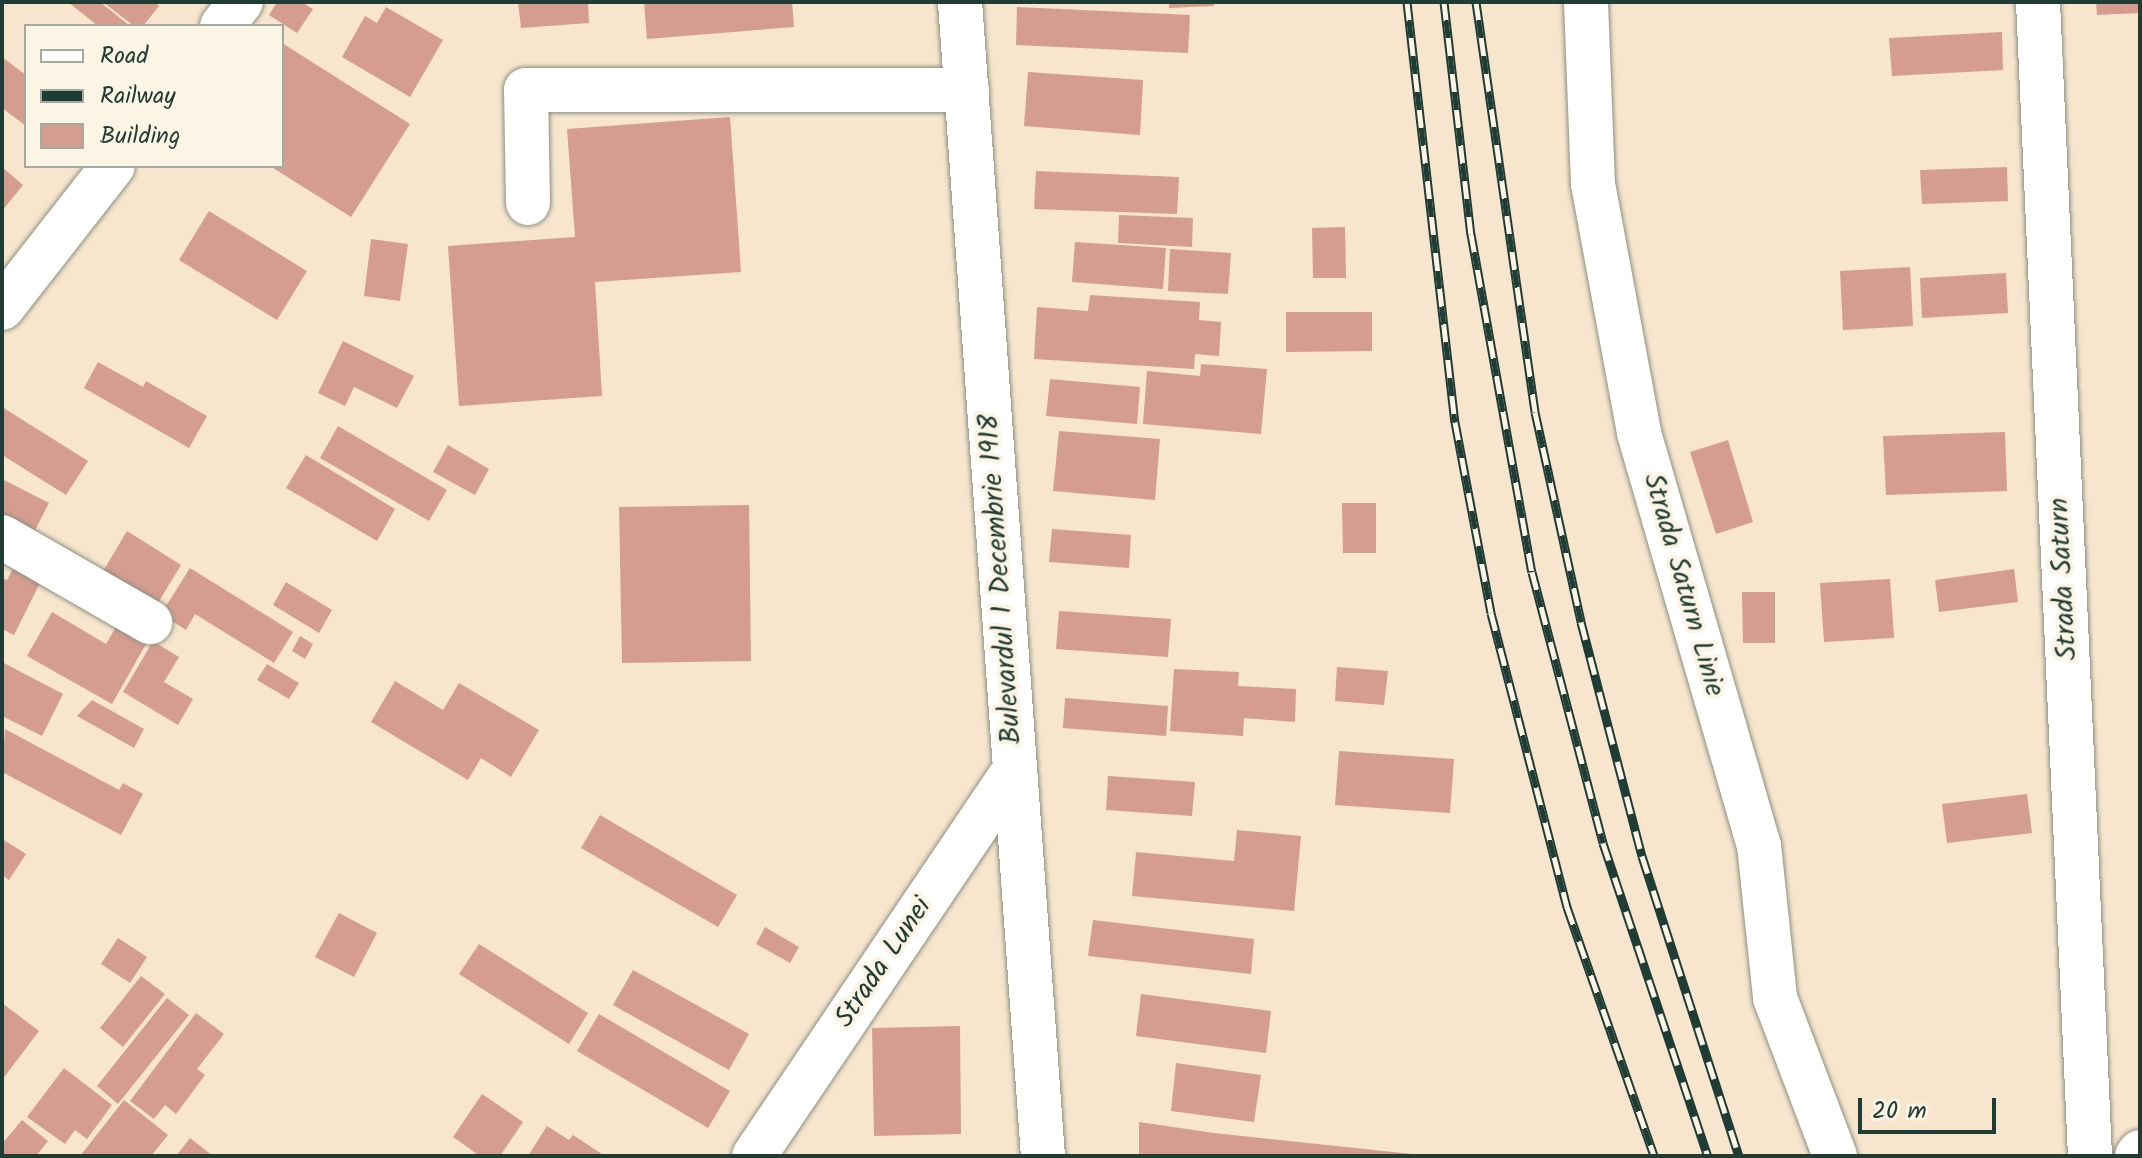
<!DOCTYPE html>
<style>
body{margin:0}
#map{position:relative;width:2142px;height:1158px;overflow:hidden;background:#f7e5cd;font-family:Kalam,sans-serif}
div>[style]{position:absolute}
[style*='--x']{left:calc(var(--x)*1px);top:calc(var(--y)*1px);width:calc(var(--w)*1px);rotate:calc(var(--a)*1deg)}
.building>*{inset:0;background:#d59d8f}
.roads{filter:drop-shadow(0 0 2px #8b9180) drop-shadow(0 0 2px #8b9180)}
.minor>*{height:44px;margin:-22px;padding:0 22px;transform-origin:22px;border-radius:22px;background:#fff}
.major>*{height:44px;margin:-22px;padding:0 22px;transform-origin:22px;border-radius:22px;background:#fff}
.rail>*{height:9px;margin-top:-4.5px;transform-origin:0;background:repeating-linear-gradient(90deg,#fcf5e5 0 18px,#1f3d34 0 36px);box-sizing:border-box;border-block:2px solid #1f3d34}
span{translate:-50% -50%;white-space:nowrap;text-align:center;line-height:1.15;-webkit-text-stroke:8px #fcf5e5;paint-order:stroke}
.street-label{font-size:28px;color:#1f3d34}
.frame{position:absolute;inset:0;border:4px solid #1f3d34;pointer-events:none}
.legend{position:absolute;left:24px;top:24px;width:260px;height:144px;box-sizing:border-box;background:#fcf5e5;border:2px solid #a4ab9e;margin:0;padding:10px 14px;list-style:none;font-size:24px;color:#1f3d34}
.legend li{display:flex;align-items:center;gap:16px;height:40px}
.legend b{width:40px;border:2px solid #a4ab9e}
.scale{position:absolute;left:1858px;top:1098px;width:138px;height:36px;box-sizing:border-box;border:4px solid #1f3d34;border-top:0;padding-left:10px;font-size:24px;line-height:28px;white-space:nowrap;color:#1f3d34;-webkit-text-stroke:6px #fcf5e5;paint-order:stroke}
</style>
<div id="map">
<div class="building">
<div style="clip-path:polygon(68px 2px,100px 2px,130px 26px,98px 26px)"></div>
<div style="clip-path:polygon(103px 2px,154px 2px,159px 6px,143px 26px,134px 26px)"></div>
<div style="clip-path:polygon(277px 2px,301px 2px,313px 9px,297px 33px,269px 15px)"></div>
<div style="clip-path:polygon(518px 2px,588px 2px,589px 23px,521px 28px)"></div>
<div style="clip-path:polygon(644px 2px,792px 2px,794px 27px,647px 39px)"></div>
<div style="clip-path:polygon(1169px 2px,1214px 2px,1214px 6px,1169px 8px)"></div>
<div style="clip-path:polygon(2096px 2px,2140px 2px,2140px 13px,2097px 15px)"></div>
<div style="clip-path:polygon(386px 7px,443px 40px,410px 97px,342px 57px,365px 16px,377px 23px)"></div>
<div style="clip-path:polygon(1017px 7px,1190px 15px,1188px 53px,1016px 45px)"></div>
<div style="clip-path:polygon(2002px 32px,2003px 70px,1892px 76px,1889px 38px)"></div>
<div style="clip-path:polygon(282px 43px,410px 124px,351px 217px,270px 166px,282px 166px)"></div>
<div style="clip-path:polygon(2px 57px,26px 75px,26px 126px,2px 108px)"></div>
<div style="clip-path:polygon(1028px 72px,1143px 80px,1140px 135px,1024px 126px)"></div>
<div style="clip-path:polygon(730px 117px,741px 272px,595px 282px,602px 396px,459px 406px,448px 246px,575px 237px,567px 129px)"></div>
<div style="clip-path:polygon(2px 167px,23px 185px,2px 211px)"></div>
<div style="clip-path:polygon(2007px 167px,2008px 201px,1922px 204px,1920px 170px)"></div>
<div style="clip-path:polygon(1036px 171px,1179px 177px,1177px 214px,1034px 209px)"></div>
<div style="clip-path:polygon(209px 211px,307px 271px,277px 320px,179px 260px)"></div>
<div style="clip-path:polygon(1119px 215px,1193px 218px,1192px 247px,1118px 243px)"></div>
<div style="clip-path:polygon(1345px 227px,1346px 278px,1313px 278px,1312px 228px)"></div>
<div style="clip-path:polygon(371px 239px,408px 244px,400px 301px,364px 296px)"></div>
<div style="clip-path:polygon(1075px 242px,1166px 248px,1163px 289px,1072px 282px)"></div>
<div style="clip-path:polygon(1170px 249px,1231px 253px,1228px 294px,1168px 291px)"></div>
<div style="clip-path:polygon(1910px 267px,1913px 326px,1843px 330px,1840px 271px)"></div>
<div style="clip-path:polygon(2006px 273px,2008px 313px,1922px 318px,1920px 278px)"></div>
<div style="clip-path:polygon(1090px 295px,1200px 302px,1199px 320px,1221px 322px,1219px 356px,1195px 354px,1194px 369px,1034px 359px,1037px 307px,1088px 311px)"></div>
<div style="clip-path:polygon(1286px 312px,1372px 312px,1372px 351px,1286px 352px)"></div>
<div style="clip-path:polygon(343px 341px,414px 376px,397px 408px,354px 387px,345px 406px,318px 393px)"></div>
<div style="clip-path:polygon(98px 362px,143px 387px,146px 381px,207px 416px,189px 448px,84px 388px)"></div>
<div style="clip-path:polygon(1201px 364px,1267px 369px,1261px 434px,1143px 424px,1147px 371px,1200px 376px)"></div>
<div style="clip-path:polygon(1050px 379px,1140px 387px,1137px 424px,1046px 416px)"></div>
<div style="clip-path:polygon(2px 407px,88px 461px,66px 495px,2px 455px)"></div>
<div style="clip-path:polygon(338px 426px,447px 490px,429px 521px,320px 458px)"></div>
<div style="clip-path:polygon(1059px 431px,1160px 439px,1155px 500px,1053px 491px)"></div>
<div style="clip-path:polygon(2005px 432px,2007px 491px,1886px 495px,1883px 436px)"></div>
<div style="clip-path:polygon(1728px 440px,1753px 522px,1716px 534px,1690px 452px)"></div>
<div style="clip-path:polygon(448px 445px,489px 469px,475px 495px,433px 472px)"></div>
<div style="clip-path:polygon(306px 455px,395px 509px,377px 541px,286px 488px)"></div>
<div style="clip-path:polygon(2px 479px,49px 503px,29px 542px,2px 528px)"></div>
<div style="clip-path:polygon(1342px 503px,1376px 503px,1376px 553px,1343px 553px)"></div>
<div style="clip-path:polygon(749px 505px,751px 661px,622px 663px,619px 507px)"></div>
<div style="clip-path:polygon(1052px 529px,1131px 535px,1129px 568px,1049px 562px)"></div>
<div style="clip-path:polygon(127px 531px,181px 565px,156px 606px,102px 573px)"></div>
<div style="clip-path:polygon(15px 565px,42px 579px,14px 635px,2px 629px,2px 578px,7px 580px)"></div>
<div style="clip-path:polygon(190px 568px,293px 632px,274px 663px,195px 614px,186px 630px,161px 614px)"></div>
<div style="clip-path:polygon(2014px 569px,2018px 602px,1939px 612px,1935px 580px)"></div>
<div style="clip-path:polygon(1890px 579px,1894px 638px,1824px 642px,1820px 583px)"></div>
<div style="clip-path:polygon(286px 582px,332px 610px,319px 633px,273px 605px)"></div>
<div style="clip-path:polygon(1742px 592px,1775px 592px,1775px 643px,1743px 643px)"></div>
<div style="clip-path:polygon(1059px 611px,1171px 619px,1168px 657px,1056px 649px)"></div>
<div style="clip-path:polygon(52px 612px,106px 644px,120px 620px,150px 637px,112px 704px,27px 656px)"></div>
<div style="clip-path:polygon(300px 636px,313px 644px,305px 659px,292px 651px)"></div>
<div style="clip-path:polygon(153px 641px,179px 657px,164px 682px,193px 699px,178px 725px,123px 692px)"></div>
<div style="clip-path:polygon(2px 662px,63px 694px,42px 736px,2px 716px)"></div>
<div style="clip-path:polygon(267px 664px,299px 683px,289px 699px,257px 680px)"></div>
<div style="clip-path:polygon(1337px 667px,1388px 671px,1384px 705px,1335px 701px)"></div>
<div style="clip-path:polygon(1174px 669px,1239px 672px,1238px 686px,1296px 689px,1295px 722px,1244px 718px,1243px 736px,1170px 731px)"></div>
<div style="clip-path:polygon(395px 681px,443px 710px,459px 683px,539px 730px,511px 777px,481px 758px,468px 780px,371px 722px)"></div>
<div style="clip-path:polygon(1065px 698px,1168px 706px,1166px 736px,1063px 728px)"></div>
<div style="clip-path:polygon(92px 700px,144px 729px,134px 748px,77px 716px)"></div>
<div style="clip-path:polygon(5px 729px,119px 790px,123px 783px,143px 794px,121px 835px,2px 772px)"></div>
<div style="clip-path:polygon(1339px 751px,1454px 759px,1450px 813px,1335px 805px)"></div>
<div style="clip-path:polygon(1108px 776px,1195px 782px,1192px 816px,1106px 810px)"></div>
<div style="clip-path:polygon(2027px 794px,2032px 833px,1947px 843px,1942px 804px)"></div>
<div style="clip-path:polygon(600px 815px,737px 895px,718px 927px,581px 848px)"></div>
<div style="clip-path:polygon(1237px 830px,1301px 836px,1294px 911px,1132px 896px,1136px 852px,1234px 861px)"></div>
<div style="clip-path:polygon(2px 839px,26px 854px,9px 880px,2px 875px)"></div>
<div style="clip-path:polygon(339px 913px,377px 933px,354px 977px,315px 957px)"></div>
<div style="clip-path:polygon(1093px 920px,1254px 939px,1251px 974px,1088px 956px)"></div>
<div style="clip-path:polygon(765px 927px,799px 947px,790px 963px,756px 944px)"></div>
<div style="clip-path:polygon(118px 938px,147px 957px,130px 983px,101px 964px)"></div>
<div style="clip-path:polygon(479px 944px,588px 1013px,569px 1044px,459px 974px)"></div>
<div style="clip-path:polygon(633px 970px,749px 1034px,729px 1070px,613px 1005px)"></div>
<div style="clip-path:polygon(141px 976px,165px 994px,123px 1047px,100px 1028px)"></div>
<div style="clip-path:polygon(1141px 994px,1271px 1011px,1266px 1053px,1136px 1036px)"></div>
<div style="clip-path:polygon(167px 998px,189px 1015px,118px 1104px,97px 1086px)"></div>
<div style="clip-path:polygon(2px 1003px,39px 1031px,2px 1080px)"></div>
<div style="clip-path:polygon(196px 1013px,224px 1034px,197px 1069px,205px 1075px,176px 1114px,165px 1105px,154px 1119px,130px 1101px)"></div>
<div style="clip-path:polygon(599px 1014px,730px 1091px,708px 1128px,577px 1051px)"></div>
<div style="clip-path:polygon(960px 1026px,961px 1134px,874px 1136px,872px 1028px)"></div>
<div style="clip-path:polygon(1176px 1063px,1261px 1075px,1254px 1122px,1171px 1111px)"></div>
<div style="clip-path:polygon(64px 1068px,112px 1105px,87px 1139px,75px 1130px,65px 1144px,27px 1117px)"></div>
<div style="clip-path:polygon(482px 1094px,523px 1122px,500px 1156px,480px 1156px,453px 1137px)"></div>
<div style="clip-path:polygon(124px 1100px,168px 1135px,151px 1156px,80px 1156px)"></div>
<div style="clip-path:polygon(22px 1120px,48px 1141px,36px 1156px,2px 1156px,2px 1144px)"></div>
<div style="clip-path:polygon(1139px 1122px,1214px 1133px,1431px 1156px,1139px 1156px)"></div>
<div style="clip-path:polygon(547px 1126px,569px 1140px,573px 1135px,605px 1156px,528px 1156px)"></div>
<div style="clip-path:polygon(190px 1138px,213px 1156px,176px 1156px)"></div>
</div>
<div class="roads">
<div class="minor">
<div style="--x:1586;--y:2;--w:182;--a:87.8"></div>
<div style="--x:1593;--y:184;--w:253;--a:79.5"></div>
<div style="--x:1639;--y:433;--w:429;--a:73.8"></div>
<div style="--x:1759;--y:845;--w:154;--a:84"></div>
<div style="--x:1775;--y:998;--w:169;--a:69.2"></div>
<div style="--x:2038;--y:2;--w:1155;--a:87.42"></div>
<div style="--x:222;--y:26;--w:31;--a:-52"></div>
<div style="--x:528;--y:203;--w:113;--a:-91"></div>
<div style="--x:526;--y:90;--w:441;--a:0"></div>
<div style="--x:2;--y:308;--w:180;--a:-52"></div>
<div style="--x:2;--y:537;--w:171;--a:29.9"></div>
<div style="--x:754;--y:1156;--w:465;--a:-56"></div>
<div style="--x:2137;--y:1156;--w:5;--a:-53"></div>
</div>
<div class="major">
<div style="--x:960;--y:2;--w:1157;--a:85.89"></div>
</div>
</div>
<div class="rail">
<div style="--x:1407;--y:2;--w:423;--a:83.5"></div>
<div style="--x:1455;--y:422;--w:194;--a:79.3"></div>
<div style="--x:1491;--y:613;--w:304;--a:75.5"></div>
<div style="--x:1567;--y:907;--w:264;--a:70.7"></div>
<div style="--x:1444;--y:2;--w:234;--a:83.4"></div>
<div style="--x:1471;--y:234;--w:343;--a:79.8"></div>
<div style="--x:1532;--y:572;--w:280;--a:75.3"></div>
<div style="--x:1603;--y:843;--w:330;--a:71.5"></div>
<div style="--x:1476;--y:2;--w:414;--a:81.8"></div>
<div style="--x:1535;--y:412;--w:215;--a:77.6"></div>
<div style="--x:1581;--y:622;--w:242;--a:75.4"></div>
<div style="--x:1642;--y:856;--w:315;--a:72.1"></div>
</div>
<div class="street-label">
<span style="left:1001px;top:579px;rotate:-94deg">Bulevardul 1 Decembrie 1918</span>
<span style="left:2064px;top:579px;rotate:-93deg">Strada Saturn</span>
<span style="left:1683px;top:585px;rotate:74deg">Strada Saturn Linie</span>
<span style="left:884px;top:963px;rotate:-56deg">Strada Lunei</span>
</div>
<div class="frame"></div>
<ul class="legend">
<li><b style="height:10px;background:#fff"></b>Road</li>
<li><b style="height:10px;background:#1f3d34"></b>Railway</li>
<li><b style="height:22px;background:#d59d8f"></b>Building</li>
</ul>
<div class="scale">20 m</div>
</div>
